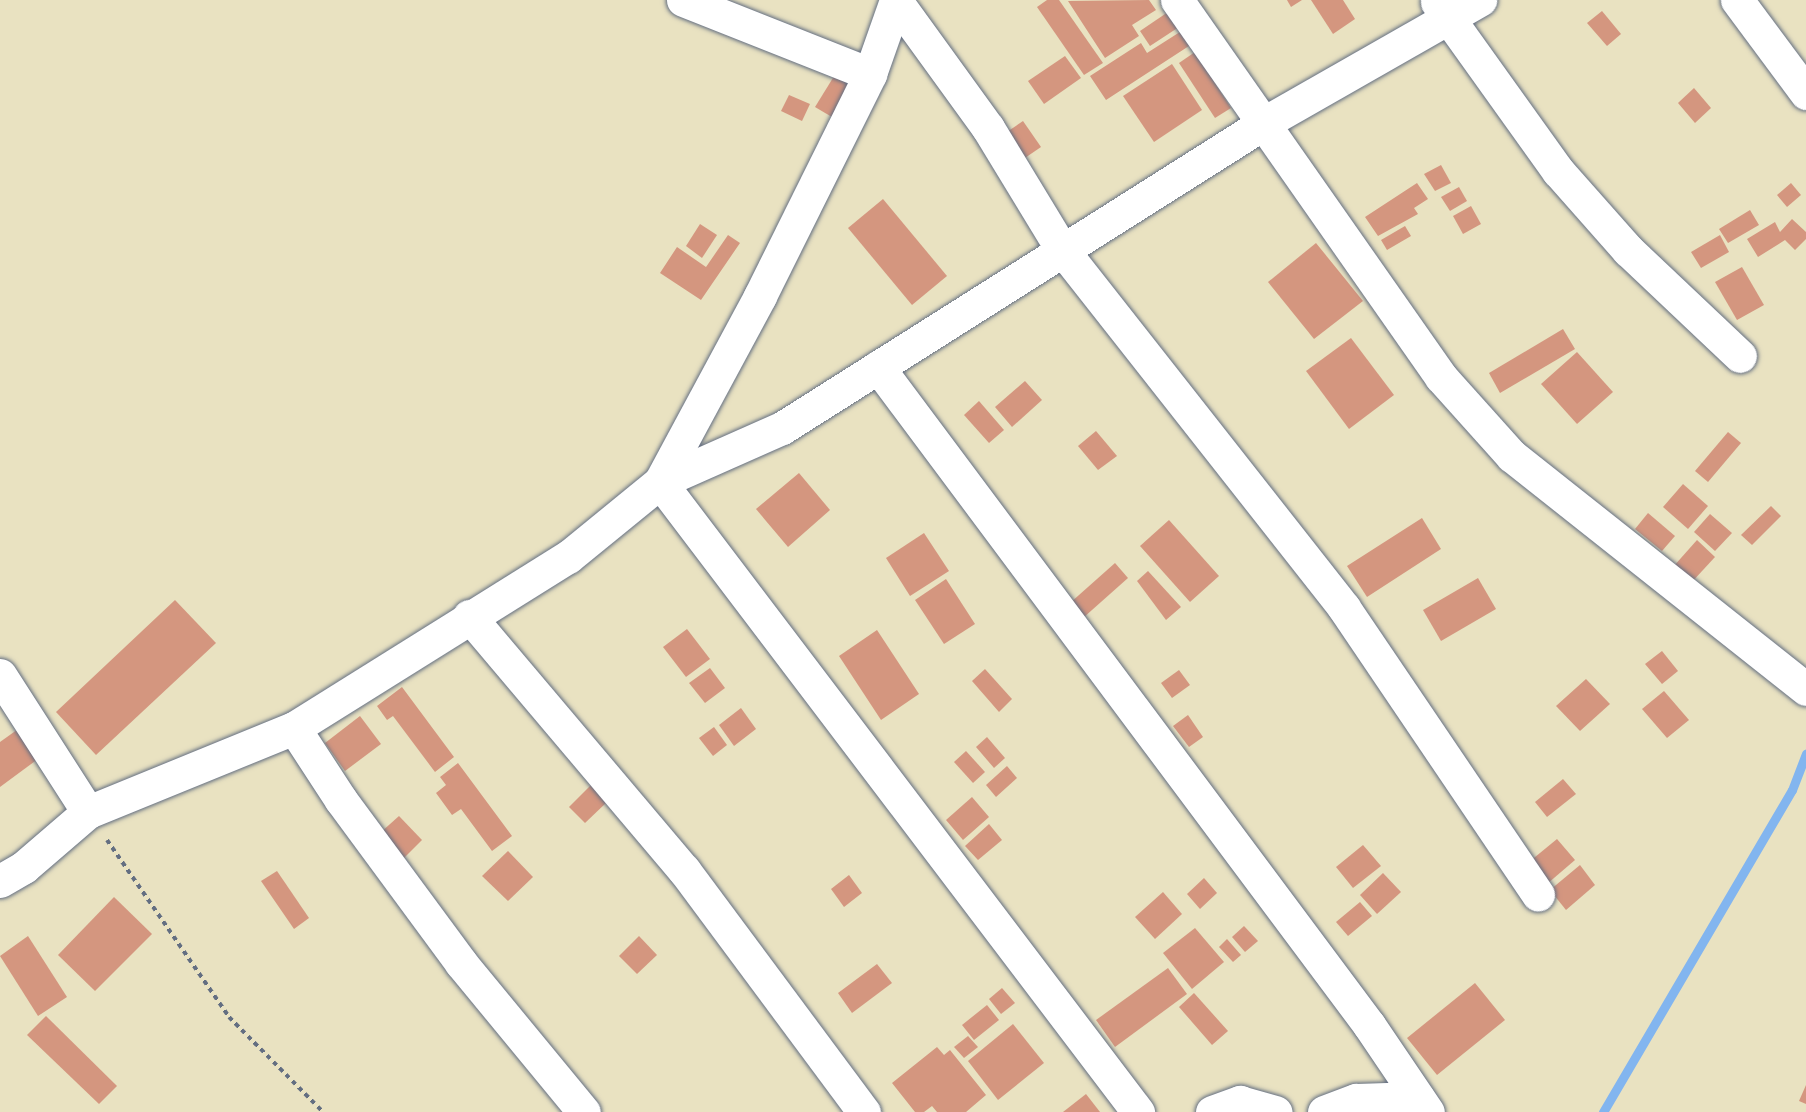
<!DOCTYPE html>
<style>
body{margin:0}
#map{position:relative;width:1806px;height:1112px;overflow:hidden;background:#e9e2c1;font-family:"Shantell Sans",sans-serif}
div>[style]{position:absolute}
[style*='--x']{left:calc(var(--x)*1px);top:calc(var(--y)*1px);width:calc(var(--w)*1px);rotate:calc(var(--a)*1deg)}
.stream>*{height:9px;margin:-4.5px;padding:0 4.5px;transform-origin:4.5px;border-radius:4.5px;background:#82b5ef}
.building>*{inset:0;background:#d4967f}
.path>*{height:4px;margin-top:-2px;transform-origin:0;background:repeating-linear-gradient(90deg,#636e81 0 4.5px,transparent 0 9px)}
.roads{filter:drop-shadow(0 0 2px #636e81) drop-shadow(0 0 2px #636e81)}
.street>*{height:33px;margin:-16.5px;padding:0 16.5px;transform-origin:16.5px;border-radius:16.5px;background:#fff}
span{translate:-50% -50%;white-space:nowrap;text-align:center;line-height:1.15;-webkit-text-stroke:4.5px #f6f6f2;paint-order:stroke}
</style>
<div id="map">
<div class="stream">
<div style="--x:1603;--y:1112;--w:373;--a:-59.6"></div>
<div style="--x:1792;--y:790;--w:39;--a:-69"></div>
</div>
<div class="building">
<div style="clip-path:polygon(1047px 0,1059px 0,1103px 63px,1084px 75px,1037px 7px)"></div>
<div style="clip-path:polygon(1149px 0,1156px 10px,1132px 25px,1139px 36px,1105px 58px,1068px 1px)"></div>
<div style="clip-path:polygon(1287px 0,1302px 0,1291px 7px)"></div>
<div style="clip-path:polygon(1311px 0,1343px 0,1355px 19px,1333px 34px)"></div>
<div style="clip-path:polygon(1602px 11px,1621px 34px,1607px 46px,1587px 23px)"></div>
<div style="clip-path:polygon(1168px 12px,1179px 27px,1150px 46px,1140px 31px)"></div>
<div style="clip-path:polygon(1183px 30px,1192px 44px,1106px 100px,1090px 76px,1141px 43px,1147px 53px)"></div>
<div style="clip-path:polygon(1195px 52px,1231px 108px,1215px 118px,1179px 63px)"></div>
<div style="clip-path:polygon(1065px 56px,1081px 78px,1044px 104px,1028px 81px)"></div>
<div style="clip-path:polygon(1172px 64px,1202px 110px,1154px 142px,1123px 96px)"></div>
<div style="clip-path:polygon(836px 73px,858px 85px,837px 120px,815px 107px)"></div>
<div style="clip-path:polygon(1694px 88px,1711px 108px,1695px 123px,1678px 103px)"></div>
<div style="clip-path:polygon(789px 95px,810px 104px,802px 121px,781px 111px)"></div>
<div style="clip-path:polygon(1023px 121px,1041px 147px,1022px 160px,1004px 134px)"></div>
<div style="clip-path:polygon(1441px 165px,1451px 183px,1435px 191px,1424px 174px)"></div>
<div style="clip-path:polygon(1417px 183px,1428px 199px,1414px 208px,1418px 214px,1378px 236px,1365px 217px)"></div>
<div style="clip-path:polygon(1791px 183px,1801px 195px,1787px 207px,1777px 195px)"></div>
<div style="clip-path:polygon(1459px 187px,1467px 201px,1450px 211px,1441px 197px)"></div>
<div style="clip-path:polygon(883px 199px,947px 276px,912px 305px,848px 228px)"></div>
<div style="clip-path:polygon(1471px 206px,1481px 224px,1463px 234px,1453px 216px)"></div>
<div style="clip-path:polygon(1750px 210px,1759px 225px,1728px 243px,1719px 229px)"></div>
<div style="clip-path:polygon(1792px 219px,1806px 232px,1806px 239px,1795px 250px,1785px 240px,1758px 257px,1747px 239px,1775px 222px,1780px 232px)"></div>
<div style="clip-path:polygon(700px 224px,717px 235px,702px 258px,686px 246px)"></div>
<div style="clip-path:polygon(1405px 226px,1411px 236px,1387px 250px,1381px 240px)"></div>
<div style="clip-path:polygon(728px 235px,740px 243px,701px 300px,660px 273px,677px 247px,706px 267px)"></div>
<div style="clip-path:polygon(1720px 235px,1729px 252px,1701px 268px,1691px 252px)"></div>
<div style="clip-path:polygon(1316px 243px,1363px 301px,1314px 339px,1268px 282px)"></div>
<div style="clip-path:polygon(1742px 267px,1764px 305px,1737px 320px,1715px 282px)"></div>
<div style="clip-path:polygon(1563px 329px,1575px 349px,1500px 393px,1489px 373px)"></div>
<div style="clip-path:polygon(1351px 338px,1394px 395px,1349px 429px,1306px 371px)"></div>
<div style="clip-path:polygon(1577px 352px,1613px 392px,1577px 424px,1541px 384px)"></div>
<div style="clip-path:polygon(1025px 381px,1042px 400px,1012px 427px,995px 407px)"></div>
<div style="clip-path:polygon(979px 401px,1004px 430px,989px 443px,964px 415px)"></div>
<div style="clip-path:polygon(1096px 431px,1117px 456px,1098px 470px,1078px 446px)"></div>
<div style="clip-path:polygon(1728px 432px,1741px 443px,1708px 482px,1695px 471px)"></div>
<div style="clip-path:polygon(799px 473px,830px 510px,788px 547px,756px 509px)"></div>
<div style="clip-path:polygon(1683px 484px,1708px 506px,1688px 529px,1663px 507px)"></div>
<div style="clip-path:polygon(1771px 506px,1781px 516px,1752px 545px,1741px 535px)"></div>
<div style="clip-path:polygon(1648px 513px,1675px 536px,1662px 551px,1635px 529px)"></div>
<div style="clip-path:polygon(1710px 514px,1732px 533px,1715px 551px,1694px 532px)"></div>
<div style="clip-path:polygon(1422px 518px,1441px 549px,1367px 597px,1347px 566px)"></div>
<div style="clip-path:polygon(1169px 520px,1219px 576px,1190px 602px,1140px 546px)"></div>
<div style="clip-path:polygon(924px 533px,949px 571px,910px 596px,886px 558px)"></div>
<div style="clip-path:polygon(1697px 540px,1715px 557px,1691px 583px,1673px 567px)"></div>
<div style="clip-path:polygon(1115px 563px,1128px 578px,1083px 618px,1070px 603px)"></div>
<div style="clip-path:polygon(1148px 571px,1181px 607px,1166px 620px,1137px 581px)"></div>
<div style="clip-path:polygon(1478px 578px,1496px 609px,1441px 641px,1423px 610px)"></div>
<div style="clip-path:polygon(946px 579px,975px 624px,944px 644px,915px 600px)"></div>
<div style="clip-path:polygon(175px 600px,216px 643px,96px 755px,56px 712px)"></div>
<div style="clip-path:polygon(687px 629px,710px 659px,686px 677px,663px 647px)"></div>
<div style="clip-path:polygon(877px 630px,919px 694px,881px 720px,839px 656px)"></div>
<div style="clip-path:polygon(1662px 651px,1678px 671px,1662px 684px,1645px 664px)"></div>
<div style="clip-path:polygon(710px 668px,725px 688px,705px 703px,689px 683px)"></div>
<div style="clip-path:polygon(985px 669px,1012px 699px,999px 712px,972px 681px)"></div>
<div style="clip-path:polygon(1179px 670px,1190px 685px,1172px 698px,1161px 683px)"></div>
<div style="clip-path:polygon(1586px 679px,1610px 704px,1580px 731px,1556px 706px)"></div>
<div style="clip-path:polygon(402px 687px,454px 757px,435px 772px,393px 716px,387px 720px,377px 706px)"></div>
<div style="clip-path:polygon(1664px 691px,1689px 720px,1667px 738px,1642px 709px)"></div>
<div style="clip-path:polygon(741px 708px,756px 729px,734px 746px,719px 725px)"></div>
<div style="clip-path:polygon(1188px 715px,1203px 737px,1189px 747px,1173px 726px)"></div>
<div style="clip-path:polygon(360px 716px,381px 744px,345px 771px,325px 743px)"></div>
<div style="clip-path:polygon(21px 727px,42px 756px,0 787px,0 742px)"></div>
<div style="clip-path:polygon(714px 727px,727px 745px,713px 756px,699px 738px)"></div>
<div style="clip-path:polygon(987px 737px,1005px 758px,994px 768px,976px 747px)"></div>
<div style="clip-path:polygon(966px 751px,985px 772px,973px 783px,954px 762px)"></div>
<div style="clip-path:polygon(458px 763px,512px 836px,492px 851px,461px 809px,452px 815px,436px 793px,446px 785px,440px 777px)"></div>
<div style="clip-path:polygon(1007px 766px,1017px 778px,996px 797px,986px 785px)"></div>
<div style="clip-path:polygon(1563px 779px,1576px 794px,1547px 817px,1535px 802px)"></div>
<div style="clip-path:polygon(591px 785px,607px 802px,585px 823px,569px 807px)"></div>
<div style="clip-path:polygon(972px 797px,989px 817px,963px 840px,946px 820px)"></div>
<div style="clip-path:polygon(399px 816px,422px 840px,404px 858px,380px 833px)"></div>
<div style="clip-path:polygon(989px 824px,1002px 840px,978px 860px,965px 846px)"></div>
<div style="clip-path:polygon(1557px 839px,1575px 860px,1547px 884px,1529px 862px)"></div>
<div style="clip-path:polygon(1363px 845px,1381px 866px,1353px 888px,1336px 867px)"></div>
<div style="clip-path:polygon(508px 851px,533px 877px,508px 901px,482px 876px)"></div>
<div style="clip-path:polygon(1580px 865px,1595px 885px,1566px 910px,1550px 890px)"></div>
<div style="clip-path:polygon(277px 871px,309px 918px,294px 929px,261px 881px)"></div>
<div style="clip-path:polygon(1383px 873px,1401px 892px,1377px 914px,1360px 895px)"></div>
<div style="clip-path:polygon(849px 875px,862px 893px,844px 907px,831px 889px)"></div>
<div style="clip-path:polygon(1204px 878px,1217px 893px,1200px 909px,1187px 894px)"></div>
<div style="clip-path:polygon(1163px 892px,1182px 914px,1155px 939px,1135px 917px)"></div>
<div style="clip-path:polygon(114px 897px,152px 934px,95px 991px,58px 955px)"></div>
<div style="clip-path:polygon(1360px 902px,1372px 916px,1348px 936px,1336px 922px)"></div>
<div style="clip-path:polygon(1244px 926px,1258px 941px,1245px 952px,1232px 937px)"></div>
<div style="clip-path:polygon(1195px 928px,1224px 962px,1192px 989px,1163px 953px)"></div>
<div style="clip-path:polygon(28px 936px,67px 997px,38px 1016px,0 956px)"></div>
<div style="clip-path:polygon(639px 936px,657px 955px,637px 974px,619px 956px)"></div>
<div style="clip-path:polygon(1227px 939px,1241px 955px,1233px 962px,1219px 947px)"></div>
<div style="clip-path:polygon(877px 964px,892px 983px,852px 1013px,838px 993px)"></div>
<div style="clip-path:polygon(1168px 968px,1187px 994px,1115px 1047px,1096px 1020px)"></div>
<div style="clip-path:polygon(1475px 983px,1505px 1020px,1437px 1075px,1407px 1038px)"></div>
<div style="clip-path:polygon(1002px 988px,1015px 1003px,1001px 1014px,989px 999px)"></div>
<div style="clip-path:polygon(1194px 993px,1228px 1031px,1212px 1045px,1179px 1007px)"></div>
<div style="clip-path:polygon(987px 1005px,999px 1020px,974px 1040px,962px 1025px)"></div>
<div style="clip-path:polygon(46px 1016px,117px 1086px,99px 1104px,27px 1035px)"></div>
<div style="clip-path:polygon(1013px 1024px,1044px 1063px,998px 1100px,968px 1061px)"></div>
<div style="clip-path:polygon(968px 1036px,978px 1047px,964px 1058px,954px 1047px)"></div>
<div style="clip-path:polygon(937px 1047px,944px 1055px,950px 1050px,986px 1095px,966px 1112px,937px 1112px,932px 1106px,924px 1112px,915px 1112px,892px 1083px)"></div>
<div style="clip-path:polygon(1806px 1085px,1806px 1104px,1799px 1101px)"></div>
<div style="clip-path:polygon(1086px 1094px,1100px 1112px,1063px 1112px)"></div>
</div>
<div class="path">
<div style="--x:107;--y:840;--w:215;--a:55.4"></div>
<div style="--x:229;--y:1017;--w:134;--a:45.3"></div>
</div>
<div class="roads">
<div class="street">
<div style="--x:683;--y:0;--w:201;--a:21.6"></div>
<div style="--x:1177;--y:0;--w:460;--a:55"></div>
<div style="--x:1441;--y:377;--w:106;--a:48.1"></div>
<div style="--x:1512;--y:456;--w:375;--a:38.4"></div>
<div style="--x:1737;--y:0;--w:116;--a:53.4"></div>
<div style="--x:896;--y:1;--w:157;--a:54.1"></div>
<div style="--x:988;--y:128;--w:140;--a:58.7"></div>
<div style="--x:1061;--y:248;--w:458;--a:51.8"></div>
<div style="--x:1344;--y:608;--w:346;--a:55.9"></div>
<div style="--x:1437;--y:2;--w:208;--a:54.4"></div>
<div style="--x:1558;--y:171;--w:106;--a:48.5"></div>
<div style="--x:1628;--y:250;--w:154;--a:43.4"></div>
<div style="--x:878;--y:367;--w:821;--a:53.27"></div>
<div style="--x:1369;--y:1025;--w:105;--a:55.9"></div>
<div style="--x:660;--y:482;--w:791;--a:52.81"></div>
<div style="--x:660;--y:482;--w:211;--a:-61.7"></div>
<div style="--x:760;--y:296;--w:248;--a:-63.6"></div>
<div style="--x:870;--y:74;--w:78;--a:-70.6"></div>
<div style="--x:469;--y:616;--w:333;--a:49.8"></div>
<div style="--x:684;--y:870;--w:302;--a:53.4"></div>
<div style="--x:0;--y:675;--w:163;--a:57.3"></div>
<div style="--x:294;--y:728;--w:86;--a:56.9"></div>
<div style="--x:341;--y:800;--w:202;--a:53.6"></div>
<div style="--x:461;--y:963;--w:193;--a:50.5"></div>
<div style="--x:0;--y:881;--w:28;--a:-30"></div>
<div style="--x:24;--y:867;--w:84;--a:-40.7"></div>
<div style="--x:88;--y:812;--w:222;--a:-22.2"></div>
<div style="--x:294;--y:728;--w:323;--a:-32"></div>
<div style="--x:568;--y:557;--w:119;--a:-39.2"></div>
<div style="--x:660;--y:482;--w:133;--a:-23.9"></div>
<div style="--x:782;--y:428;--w:570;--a:-32.32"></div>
<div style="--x:1264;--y:123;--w:249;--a:-29.7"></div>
<div style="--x:1212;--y:1112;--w:30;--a:-20"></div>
<div style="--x:1240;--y:1102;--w:37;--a:16"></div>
<div style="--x:1324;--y:1112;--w:34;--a:-21"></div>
<div style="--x:1356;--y:1100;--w:62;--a:-1.8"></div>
</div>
</div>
</div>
